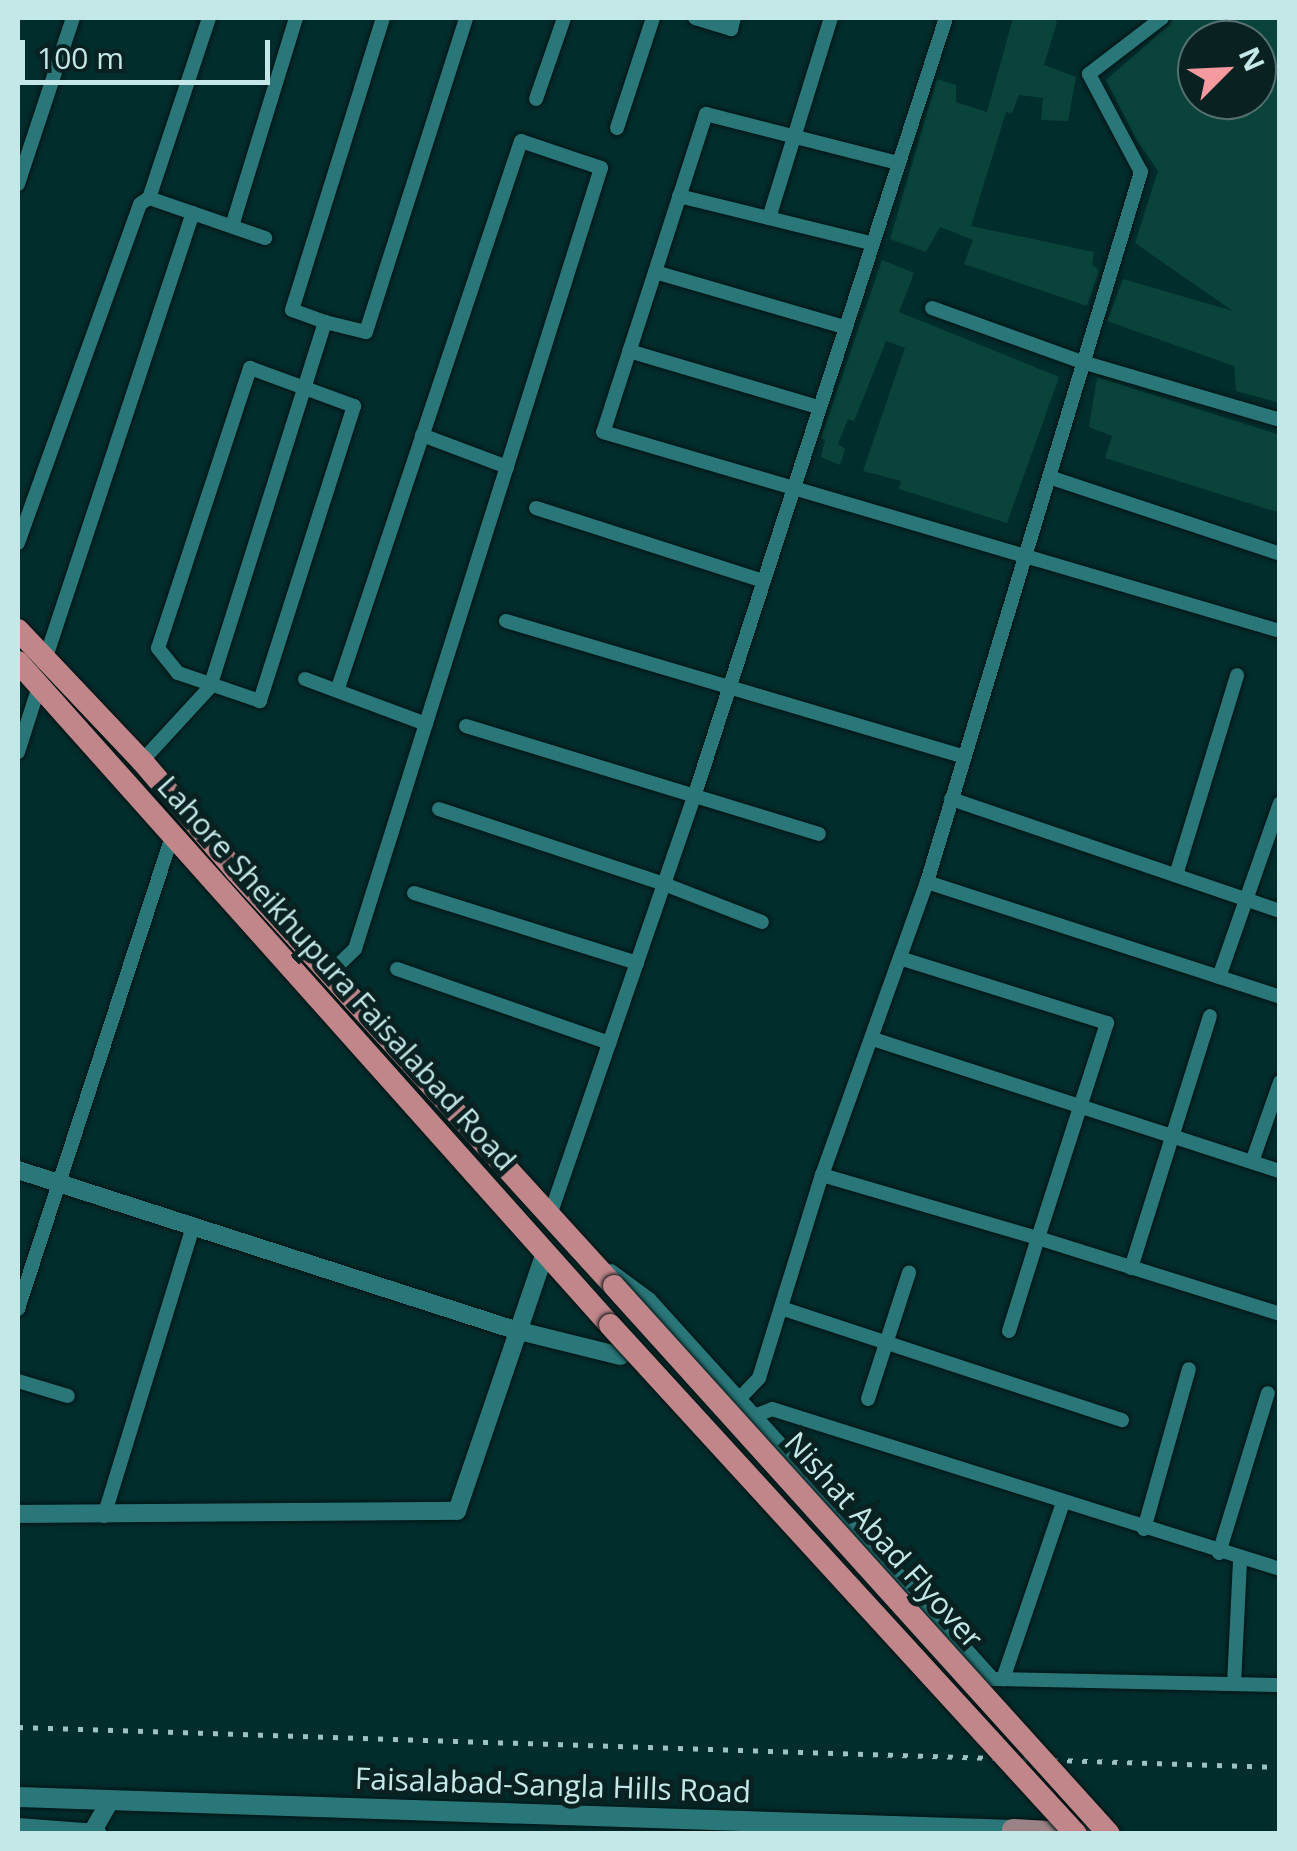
<!DOCTYPE html>
<style>
body{margin:0}
#map{position:relative;width:1297px;height:1851px;overflow:hidden;background:#022d2d;font-family:"Open Sans",sans-serif}
div>[style]{position:absolute}
[style*='--x']{left:calc(var(--x)*1px);top:calc(var(--y)*1px);width:calc(var(--w)*1px);rotate:calc(var(--a)*1deg)}
.building>*{inset:0;background:#0a4339}
.roads{filter:drop-shadow(0 0 2px #001313) drop-shadow(0 0 2px #001313)}
.minor>*{height:14px;margin:-7px;padding:0 7px;transform-origin:7px;border-radius:7px;background:#2a7779}
.tertiary>*{height:18px;margin:-9px;padding:0 9px;transform-origin:9px;border-radius:9px;background:#2a7779}
.secondary>*{height:20px;margin:-10px;padding:0 10px;transform-origin:10px;border-radius:10px;background:#2a7779}
.primary>*{height:22px;margin:-11px;padding:0 11px;transform-origin:11px;border-radius:11px;background:#9b8286}
.trunk>*{height:22px;margin:-11px;padding:0 11px;transform-origin:11px;border-radius:11px;background:#c1868a}
.rail>*{height:5px;margin-top:-2.5px;transform-origin:0;background:repeating-linear-gradient(90deg,#9ec2c3 0 5px,transparent 0 15px)}
.bridges{filter:drop-shadow(0 0 2px #001313) drop-shadow(0 0 2px #001313)}
.trunk-bridge>*{height:22px;margin:-11px;padding:0 11px;transform-origin:11px;border-radius:11px;background:#c1868a}
span{translate:-50% -50%;white-space:nowrap;text-align:center;line-height:1.15;-webkit-text-stroke:10px #092121;paint-order:stroke}
.street-label{font-size:30px;color:#c4e7e8}
.frame{position:absolute;inset:0;border:20px solid #c4e7e8;pointer-events:none}
.north{position:absolute;left:1177px;top:20px;width:100px;height:100px;box-sizing:border-box;background:#092121;border:2px solid #547071;border-radius:50%;rotate:66deg;font-size:28px;font-weight:700;line-height:40px;text-align:center;color:#c4e7e8}
.north::after{content:'';display:block;margin:auto;width:35px;height:45px;background:#f59b9f;clip-path:polygon(50% 0,100% 100%,50% 72%,0 100%)}
.scale{position:absolute;left:20px;top:40px;width:250px;height:45px;box-sizing:border-box;border:5px solid #c4e7e8;border-top:0;padding-left:12px;font-size:30px;line-height:35px;white-space:nowrap;color:#c4e7e8;-webkit-text-stroke:8px #092121;paint-order:stroke}
</style>
<div id="map">
<div class="building">
<div style="clip-path:polygon(1013px 18px,1052px 18px,1057px 22px,1044px 65px,1076px 77px,1068px 121px,1041px 120px,1043px 98px,1019px 95px,1012px 113px,1006px 112px,971px 226px,1094px 252px,1092px 265px,1099px 270px,1087px 306px,964px 264px,973px 240px,940px 227px,926px 252px,890px 239px,937px 79px,956px 85px,956px 102px,987px 112px)"></div>
<div style="clip-path:polygon(evenodd,1173px 18px,1280px 18px,1280px 403px,1236px 391px,1234px 366px,1107px 321px,1123px 279px,1233px 311px,1135px 243px,1158px 171px,1136px 139px,1106px 80px,1168px 26px,1173px 18px,1197px 40px,1257px 40px,1257px 100px,1197px 100px,1197px 40px)"></div>
<div style="clip-path:polygon(882px 260px,914px 273px,899px 312px,1059px 377px,1007px 523px,899px 489px,901px 481px,863px 471px,905px 348px,886px 341px,854px 421px,848px 419px,838px 444px,845px 449px,840px 465px,821px 457px,825px 440px,821px 438px)"></div>
<div style="clip-path:polygon(1097px 377px,1280px 435px,1280px 513px,1105px 458px,1112px 436px,1089px 427px)"></div>
</div>
<div class="roads">
<div class="minor">
<div style="--x:209;--y:18;--w:190;--a:108.4"></div>
<div style="--x:149;--y:198;--w:123;--a:19"></div>
<div style="--x:695;--y:18;--w:38;--a:17"></div>
<div style="--x:731;--y:29;--w:11;--a:-75"></div>
<div style="--x:536;--y:99;--w:86;--a:-70.9"></div>
<div style="--x:617;--y:128;--w:116;--a:-71.9"></div>
<div style="--x:898;--y:163;--w:198;--a:-165.7"></div>
<div style="--x:706;--y:114;--w:334;--a:107.9"></div>
<div style="--x:603;--y:432;--w:706;--a:16.38"></div>
<div style="--x:18;--y:184;--w:175;--a:-71.7"></div>
<div style="--x:679;--y:196;--w:198;--a:13.8"></div>
<div style="--x:769;--y:218;--w:209;--a:-72.8"></div>
<div style="--x:232;--y:226;--w:218;--a:-72.9"></div>
<div style="--x:655;--y:272;--w:197;--a:16.2"></div>
<div style="--x:932;--y:308;--w:159;--a:19.8"></div>
<div style="--x:1082;--y:362;--w:206;--a:16.3"></div>
<div style="--x:325;--y:322;--w:42;--a:13.7"></div>
<div style="--x:366;--y:332;--w:330;--a:-72.3"></div>
<div style="--x:629;--y:351;--w:197;--a:16.5"></div>
<div style="--x:250;--y:368;--w:111;--a:20.1"></div>
<div style="--x:354;--y:406;--w:310;--a:107.7"></div>
<div style="--x:260;--y:701;--w:87;--a:-161.1"></div>
<div style="--x:178;--y:673;--w:32;--a:-129"></div>
<div style="--x:158;--y:648;--w:295;--a:-71.8"></div>
<div style="--x:422;--y:435;--w:91;--a:20.6"></div>
<div style="--x:1049;--y:477;--w:243;--a:18.4"></div>
<div style="--x:536;--y:508;--w:239;--a:17.8"></div>
<div style="--x:18;--y:543;--w:360;--a:-70.2"></div>
<div style="--x:140;--y:204;--w:11;--a:-34"></div>
<div style="--x:506;--y:621;--w:478;--a:16.5"></div>
<div style="--x:45;--y:660;--w:471;--a:-71.7"></div>
<div style="--x:305;--y:679;--w:129;--a:20.4"></div>
<div style="--x:466;--y:726;--w:369;--a:17"></div>
<div style="--x:18;--y:752;--w:69;--a:-72.3"></div>
<div style="--x:142;--y:761;--w:100;--a:-47.4"></div>
<div style="--x:210;--y:687;--w:383;--a:-72.5"></div>
<div style="--x:325;--y:322;--w:35;--a:-160"></div>
<div style="--x:292;--y:310;--w:306;--a:-72.7"></div>
<div style="--x:951;--y:799;--w:348;--a:18.8"></div>
<div style="--x:439;--y:809;--w:237;--a:18.4"></div>
<div style="--x:664;--y:884;--w:105;--a:21.2"></div>
<div style="--x:1176;--y:875;--w:209;--a:-73"></div>
<div style="--x:927;--y:882;--w:371;--a:18"></div>
<div style="--x:414;--y:893;--w:234;--a:17.4"></div>
<div style="--x:397;--y:969;--w:225;--a:19.2"></div>
<div style="--x:329;--y:974;--w:36;--a:-44"></div>
<div style="--x:355;--y:949;--w:819;--a:-72.52"></div>
<div style="--x:601;--y:168;--w:84;--a:-161.4"></div>
<div style="--x:521;--y:141;--w:577;--a:108.5"></div>
<div style="--x:1219;--y:977;--w:184;--a:-70.7"></div>
<div style="--x:873;--y:1039;--w:428;--a:18"></div>
<div style="--x:1252;--y:1162;--w:85;--a:-70.7"></div>
<div style="--x:822;--y:1175;--w:225;--a:16.3"></div>
<div style="--x:1038;--y:1238;--w:226;--a:-72.2"></div>
<div style="--x:1107;--y:1023;--w:217;--a:-162.6"></div>
<div style="--x:549;--y:1218;--w:448;--a:-71"></div>
<div style="--x:695;--y:794;--w:816;--a:-72.08"></div>
<div style="--x:1131;--y:1268;--w:264;--a:-72.6"></div>
<div style="--x:611;--y:1271;--w:47;--a:36.4"></div>
<div style="--x:649;--y:1299;--w:513;--a:47.85"></div>
<div style="--x:993;--y:1679;--w:287;--a:1.2"></div>
<div style="--x:781;--y:1308;--w:359;--a:18.2"></div>
<div style="--x:18;--y:1309;--w:501;--a:-71.96"></div>
<div style="--x:1009;--y:1331;--w:97;--a:-72.7"></div>
<div style="--x:1038;--y:1238;--w:254;--a:17.4"></div>
<div style="--x:18;--y:1381;--w:52;--a:16.7"></div>
<div style="--x:868;--y:1399;--w:133;--a:-72"></div>
<div style="--x:737;--y:1401;--w:32;--a:-46"></div>
<div style="--x:759;--y:1378;--w:213;--a:-72.8"></div>
<div style="--x:822;--y:1175;--w:311;--a:-70.3"></div>
<div style="--x:927;--y:882;--w:742;--a:-73.23"></div>
<div style="--x:1141;--y:172;--w:111;--a:-118"></div>
<div style="--x:1089;--y:74;--w:92;--a:-37.5"></div>
<div style="--x:754;--y:1416;--w:19;--a:-21"></div>
<div style="--x:772;--y:1409;--w:533;--a:17.48"></div>
<div style="--x:104;--y:1516;--w:302;--a:-72.9"></div>
<div style="--x:1144;--y:1529;--w:166;--a:-74.3"></div>
<div style="--x:1219;--y:1553;--w:167;--a:-73"></div>
<div style="--x:1003;--y:1679;--w:186;--a:-71.2"></div>
<div style="--x:1234;--y:1684;--w:124;--a:-87.2"></div>
</div>
<div class="tertiary">
<div style="--x:18;--y:1170;--w:522;--a:17.85"></div>
<div style="--x:515;--y:1330;--w:109;--a:13.8"></div>
<div style="--x:18;--y:1514;--w:439;--a:-0.4"></div>
<div style="--x:457;--y:1511;--w:274;--a:-71.2"></div>
<div style="--x:91;--y:1834;--w:39;--a:-60"></div>
</div>
<div class="secondary">
<div style="--x:18;--y:1797;--w:996;--a:1.9"></div>
<div style="--x:18;--y:1828;--w:79;--a:4.3"></div>
</div>
<div class="primary">
<div style="--x:1013;--y:1830;--w:74;--a:3.1"></div>
</div>
<div class="trunk">
<div style="--x:18;--y:630;--w:180;--a:46.6"></div>
<div style="--x:142;--y:761;--w:145;--a:49.5"></div>
<div style="--x:236;--y:871;--w:561;--a:47.67"></div>
<div style="--x:18;--y:662;--w:889;--a:48.24"></div>
</div>
</div>
<div class="rail">
<div style="--x:18;--y:1727;--w:1263;--a:1.82"></div>
</div>
<div class="bridges">
<div class="trunk-bridge">
<div style="--x:614;--y:1286;--w:738;--a:47.91"></div>
<div style="--x:610;--y:1325;--w:690;--a:47.53"></div>
</div>
</div>
<div class="street-label">
<span style="left:337px;top:973px;rotate:48deg">Lahore Sheikhupura Faisalabad Road</span>
<span style="left:884px;top:1540px;rotate:48deg">Nishat Abad Flyover</span>
<span style="left:553px;top:1785px;rotate:2deg">Faisalabad-Sangla Hills Road</span>
</div>
<div class="frame"></div>
<div class="north">N</div>
<div class="scale">100 m</div>
</div>
